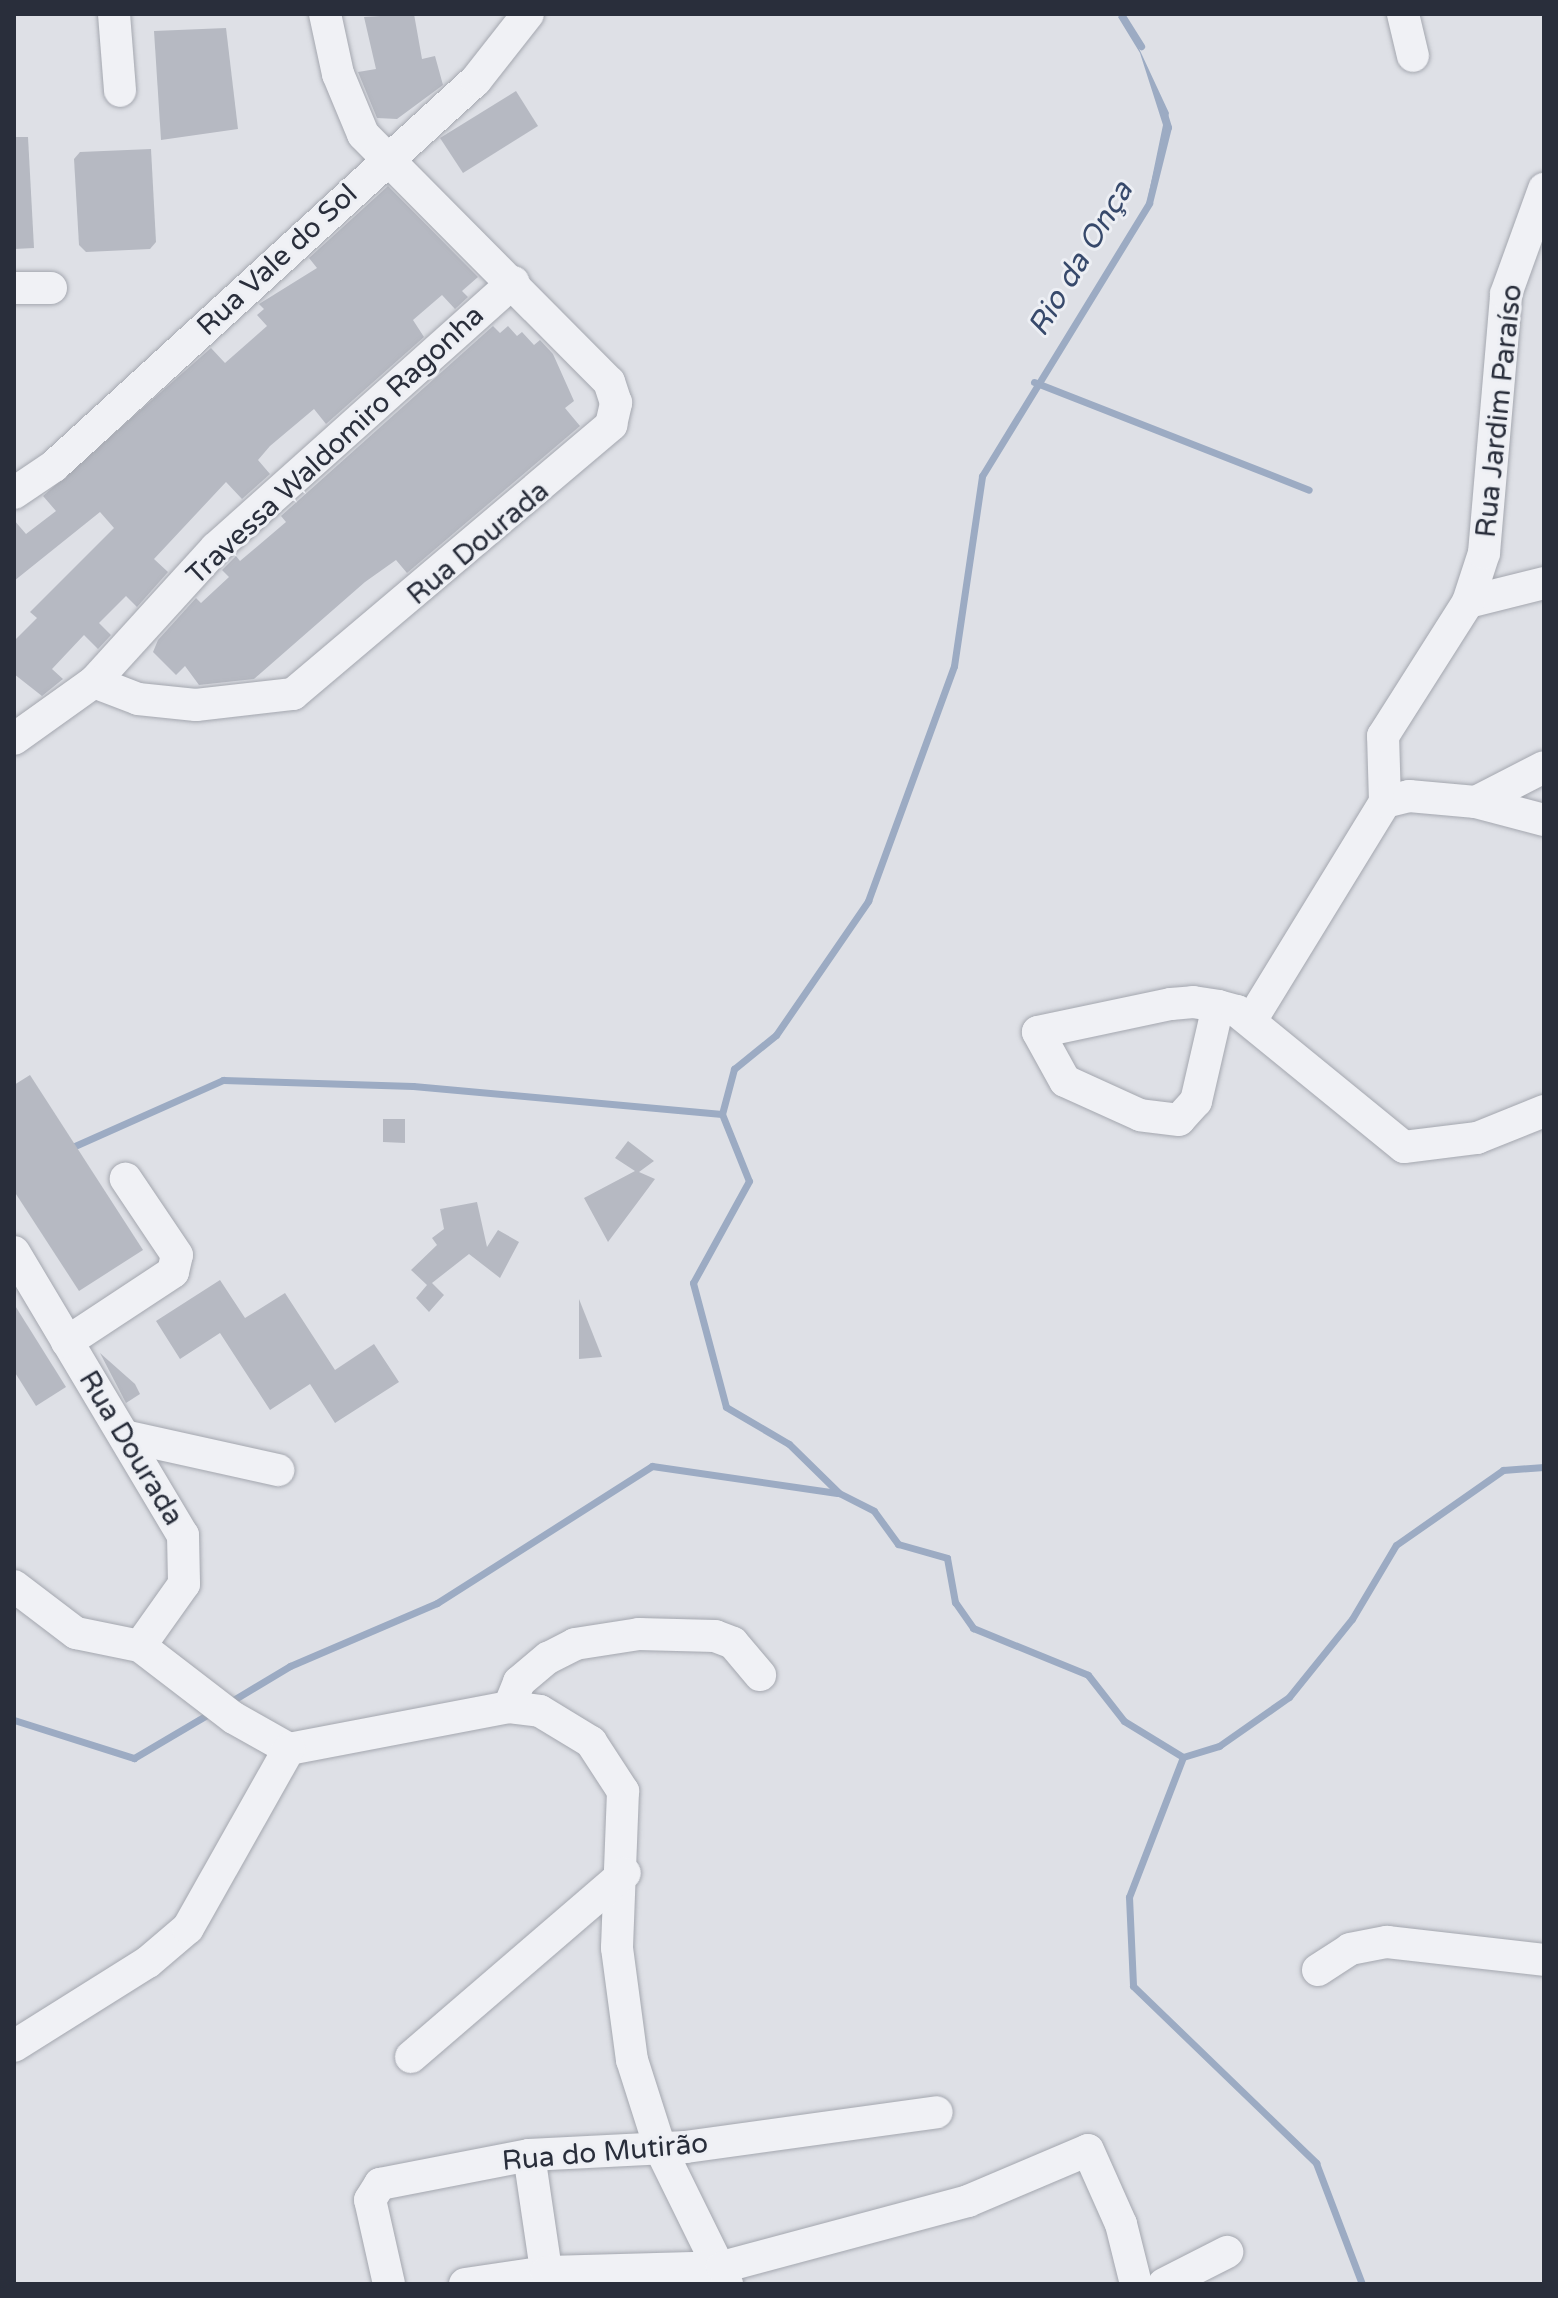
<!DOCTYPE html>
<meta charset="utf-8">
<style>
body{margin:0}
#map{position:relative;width:1558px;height:2298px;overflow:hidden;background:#dee0e6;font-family:"Varela Round",sans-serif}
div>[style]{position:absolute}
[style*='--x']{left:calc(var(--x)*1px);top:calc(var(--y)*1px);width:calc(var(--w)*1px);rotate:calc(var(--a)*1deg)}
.water>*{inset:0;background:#9cabc3}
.stream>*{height:7px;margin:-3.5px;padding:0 3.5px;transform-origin:3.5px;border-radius:3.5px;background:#9cabc3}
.building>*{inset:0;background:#b6b9c2}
.roads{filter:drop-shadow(0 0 2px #a4a7af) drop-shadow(0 0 2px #a4a7af)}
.minor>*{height:32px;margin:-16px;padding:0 16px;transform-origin:16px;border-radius:16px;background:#f0f1f5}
span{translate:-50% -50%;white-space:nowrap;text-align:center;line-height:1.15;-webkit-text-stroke:6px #edeff4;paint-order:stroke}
.street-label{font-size:28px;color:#292e3b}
.water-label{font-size:30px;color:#37496b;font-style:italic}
.frame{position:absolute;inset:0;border:16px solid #292e3b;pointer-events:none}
</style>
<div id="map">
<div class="water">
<div style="clip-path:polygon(1123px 14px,1169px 113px,1147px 202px,1163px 125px,1140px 53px,1118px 17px)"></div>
</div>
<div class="stream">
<div style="--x:1121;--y:14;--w:38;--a:58"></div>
<div style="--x:1034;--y:382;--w:295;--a:21.4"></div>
<div style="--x:722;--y:1114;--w:72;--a:68.1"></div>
<div style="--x:749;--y:1181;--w:116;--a:118.8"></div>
<div style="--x:693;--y:1283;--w:128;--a:75.1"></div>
<div style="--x:726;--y:1407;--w:73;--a:30.4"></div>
<div style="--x:789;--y:1444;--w:70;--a:44.4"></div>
<div style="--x:839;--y:1493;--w:39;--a:27"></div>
<div style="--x:874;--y:1511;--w:41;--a:54"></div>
<div style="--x:898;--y:1544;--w:51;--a:15.9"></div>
<div style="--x:947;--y:1558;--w:45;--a:79.7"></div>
<div style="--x:955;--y:1602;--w:32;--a:55"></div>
<div style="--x:973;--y:1628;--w:124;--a:22.2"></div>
<div style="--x:1088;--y:1675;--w:58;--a:52"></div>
<div style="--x:1124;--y:1721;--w:69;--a:31.4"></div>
<div style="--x:1183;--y:1757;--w:38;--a:-17"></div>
<div style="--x:1219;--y:1746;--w:85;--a:-35"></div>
<div style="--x:1289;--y:1697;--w:100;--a:-51.1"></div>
<div style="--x:1352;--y:1619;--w:86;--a:-59.3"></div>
<div style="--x:1396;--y:1545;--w:131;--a:-35"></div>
<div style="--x:1503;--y:1470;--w:41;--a:-4.2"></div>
<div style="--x:722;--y:1114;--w:47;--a:-75.1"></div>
<div style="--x:734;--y:1069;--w:54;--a:-39"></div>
<div style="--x:776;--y:1035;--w:163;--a:-55.5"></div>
<div style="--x:868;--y:901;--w:250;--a:-69.9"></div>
<div style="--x:954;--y:666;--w:192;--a:-81.6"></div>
<div style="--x:982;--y:476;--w:320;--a:-58.5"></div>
<div style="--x:1149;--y:203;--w:78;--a:-76"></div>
<div style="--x:1168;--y:127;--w:14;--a:-107"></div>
<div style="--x:68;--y:1149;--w:170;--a:-24"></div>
<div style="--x:223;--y:1080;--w:190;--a:1.8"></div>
<div style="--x:413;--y:1086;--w:310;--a:5.2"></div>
<div style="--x:230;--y:1702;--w:70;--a:-31"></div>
<div style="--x:290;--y:1666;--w:160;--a:-23.2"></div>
<div style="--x:437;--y:1603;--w:255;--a:-32.5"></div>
<div style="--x:652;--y:1466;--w:187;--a:8.3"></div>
<div style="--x:14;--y:1720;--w:126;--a:17.6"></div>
<div style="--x:134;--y:1758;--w:91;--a:-30.5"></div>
<div style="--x:1183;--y:1757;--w:150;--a:111.1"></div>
<div style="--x:1129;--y:1897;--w:89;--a:87.4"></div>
<div style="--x:1133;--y:1986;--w:255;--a:44"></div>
<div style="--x:1316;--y:2163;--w:129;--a:69.2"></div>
</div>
<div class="building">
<div style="clip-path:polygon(414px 14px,422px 59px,435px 56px,443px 85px,397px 119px,377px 118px,358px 72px,376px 69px,364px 17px)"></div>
<div style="clip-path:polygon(226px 28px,238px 129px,161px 140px,154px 31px)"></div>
<div style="clip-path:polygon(516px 91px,538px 126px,463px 173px,440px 138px)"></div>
<div style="clip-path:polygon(14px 137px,28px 137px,34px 248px,14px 249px)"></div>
<div style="clip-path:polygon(151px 149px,156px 242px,150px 249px,86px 252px,79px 245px,74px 159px,80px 152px)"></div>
<div style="clip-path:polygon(388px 186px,478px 277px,462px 291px,468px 297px,455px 309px,442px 295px,413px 320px,424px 337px,326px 424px,314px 409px,270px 446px,258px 460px,270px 474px,242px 499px,226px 482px,154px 559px,168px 572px,137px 607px,126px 596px,99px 623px,111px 635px,98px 649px,84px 635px,52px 669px,63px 679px,42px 696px,14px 674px,14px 641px,37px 618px,30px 612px,114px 528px,100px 512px,14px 581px,14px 520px,26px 534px,56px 511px,43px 496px,211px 348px,225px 363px,267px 326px,257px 315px,264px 309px,259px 304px,317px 268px,309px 258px)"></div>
<div style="clip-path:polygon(493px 326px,500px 333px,508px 326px,517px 336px,522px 332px,534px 345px,540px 340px,553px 354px,574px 401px,565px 408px,580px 426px,407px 573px,396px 560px,365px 582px,254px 679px,199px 685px,185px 666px,176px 675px,153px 652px,158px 640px,196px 598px,201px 603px,229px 577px,222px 570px,236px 556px,240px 561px,286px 522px,281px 516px)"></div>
<div style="clip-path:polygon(30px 1075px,143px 1250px,79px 1291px,14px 1191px,14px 1085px)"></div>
<div style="clip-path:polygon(383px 1119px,405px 1119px,405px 1143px,383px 1142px)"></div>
<div style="clip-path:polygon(628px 1141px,654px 1161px,639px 1172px,655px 1179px,608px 1242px,584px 1198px,635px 1171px,615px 1158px)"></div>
<div style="clip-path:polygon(477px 1202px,487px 1247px,498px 1230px,519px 1242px,500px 1278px,469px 1254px,432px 1283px,444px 1295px,429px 1312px,416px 1298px,427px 1285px,411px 1270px,437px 1245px,432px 1238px,444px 1229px,440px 1209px)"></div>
<div style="clip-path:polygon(220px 1280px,245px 1318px,285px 1293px,335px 1370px,374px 1344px,399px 1382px,335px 1423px,310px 1384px,270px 1410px,220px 1333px,180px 1359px,156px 1321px)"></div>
<div style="clip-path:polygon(579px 1299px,602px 1357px,579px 1359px)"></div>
<div style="clip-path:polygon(14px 1304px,66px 1387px,36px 1406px,14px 1371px)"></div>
<div style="clip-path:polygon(100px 1353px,135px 1384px,140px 1394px,126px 1403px)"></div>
</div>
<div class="roads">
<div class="minor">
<div style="--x:114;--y:14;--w:77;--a:85.5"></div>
<div style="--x:1403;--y:14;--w:43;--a:76.6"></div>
<div style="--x:14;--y:288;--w:37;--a:0"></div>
<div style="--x:14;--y:493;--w:48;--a:-34"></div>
<div style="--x:54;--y:466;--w:572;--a:-42.45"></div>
<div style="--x:476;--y:80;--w:84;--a:-51.8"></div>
<div style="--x:1468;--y:602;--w:78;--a:-14"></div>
<div style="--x:94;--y:682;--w:181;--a:-47.7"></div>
<div style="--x:216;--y:548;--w:399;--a:-41.8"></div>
<div style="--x:14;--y:739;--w:98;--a:-35.5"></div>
<div style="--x:94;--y:682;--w:47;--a:21.1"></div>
<div style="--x:138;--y:699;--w:58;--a:5.9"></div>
<div style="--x:196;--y:705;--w:98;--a:-6.5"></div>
<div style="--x:293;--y:694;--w:417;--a:-40.2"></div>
<div style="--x:611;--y:425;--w:23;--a:-77"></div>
<div style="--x:616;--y:403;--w:22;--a:-108"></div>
<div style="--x:609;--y:382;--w:349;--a:-134.8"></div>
<div style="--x:363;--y:134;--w:65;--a:-112.6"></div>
<div style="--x:338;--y:74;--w:61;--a:-102.2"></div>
<div style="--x:1385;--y:802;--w:66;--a:-91.7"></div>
<div style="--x:1383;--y:736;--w:159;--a:-57.6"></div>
<div style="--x:1468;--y:602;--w:52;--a:-71.9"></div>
<div style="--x:1484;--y:553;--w:260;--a:-85.1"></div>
<div style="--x:1506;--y:294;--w:112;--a:-70.1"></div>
<div style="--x:1476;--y:802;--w:70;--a:14.8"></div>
<div style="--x:1218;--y:1006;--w:98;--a:103"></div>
<div style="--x:1196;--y:1101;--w:25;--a:132"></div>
<div style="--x:1179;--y:1120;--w:39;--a:-173"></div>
<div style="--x:1140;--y:1115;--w:82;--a:-155.6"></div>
<div style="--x:1065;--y:1081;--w:56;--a:-118.9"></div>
<div style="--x:1038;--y:1032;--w:136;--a:-11.9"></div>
<div style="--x:1171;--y:1004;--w:22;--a:-5"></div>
<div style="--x:1193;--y:1002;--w:25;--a:9"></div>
<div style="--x:1218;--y:1006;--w:20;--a:15"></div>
<div style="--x:1237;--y:1011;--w:215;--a:39.2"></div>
<div style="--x:1404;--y:1147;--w:74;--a:-7"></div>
<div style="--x:1477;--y:1138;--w:72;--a:-21.9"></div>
<div style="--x:1252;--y:1019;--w:255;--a:-58.5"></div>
<div style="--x:1385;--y:802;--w:25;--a:-14"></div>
<div style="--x:1409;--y:796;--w:67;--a:5.1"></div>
<div style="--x:1476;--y:802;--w:76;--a:-27.2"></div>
<div style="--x:14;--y:1252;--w:330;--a:59.2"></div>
<div style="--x:183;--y:1535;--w:49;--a:88.8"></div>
<div style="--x:184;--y:1584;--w:76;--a:125.4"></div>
<div style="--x:67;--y:1342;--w:127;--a:-33.4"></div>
<div style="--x:173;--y:1272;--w:17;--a:-77"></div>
<div style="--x:177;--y:1255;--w:92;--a:-123.9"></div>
<div style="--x:129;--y:1437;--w:153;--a:12.5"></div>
<div style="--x:14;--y:1586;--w:78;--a:37.2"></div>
<div style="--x:76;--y:1633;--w:65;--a:11.5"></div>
<div style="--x:140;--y:1646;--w:118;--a:37.5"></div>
<div style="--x:234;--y:1718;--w:63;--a:29.4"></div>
<div style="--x:289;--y:1749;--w:224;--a:-10.8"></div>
<div style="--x:509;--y:1707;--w:31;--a:7"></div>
<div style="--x:540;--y:1711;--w:60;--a:31.3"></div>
<div style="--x:591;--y:1742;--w:59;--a:56.9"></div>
<div style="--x:623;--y:1791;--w:157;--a:92.2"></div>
<div style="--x:617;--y:1948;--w:113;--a:82.4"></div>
<div style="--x:632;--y:2060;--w:92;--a:72.3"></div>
<div style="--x:660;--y:2148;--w:152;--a:63.8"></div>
<div style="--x:509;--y:1707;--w:27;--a:-68"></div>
<div style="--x:519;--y:1682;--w:38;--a:-40"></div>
<div style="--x:548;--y:1658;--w:30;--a:-27"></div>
<div style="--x:575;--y:1644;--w:65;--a:-8.9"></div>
<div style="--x:639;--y:1634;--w:76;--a:1.5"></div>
<div style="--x:715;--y:1636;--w:19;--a:21"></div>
<div style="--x:733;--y:1643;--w:42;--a:49.8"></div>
<div style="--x:1318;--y:1970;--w:38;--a:-33"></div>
<div style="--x:1350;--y:1949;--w:38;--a:-11"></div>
<div style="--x:1387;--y:1942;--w:158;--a:6.5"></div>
<div style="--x:14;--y:2046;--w:158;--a:-32.1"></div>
<div style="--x:148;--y:1962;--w:52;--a:-40.4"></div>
<div style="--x:188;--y:1928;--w:206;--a:-60.6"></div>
<div style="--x:411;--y:2057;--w:282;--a:-40.7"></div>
<div style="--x:529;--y:2155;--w:130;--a:81.6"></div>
<div style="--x:389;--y:2284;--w:86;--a:-102.7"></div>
<div style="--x:370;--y:2200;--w:19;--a:-58"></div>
<div style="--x:380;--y:2184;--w:152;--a:-11"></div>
<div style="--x:529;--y:2155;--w:157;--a:-2.9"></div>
<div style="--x:686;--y:2147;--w:253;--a:-7.9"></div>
<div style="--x:465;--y:2284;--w:82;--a:-8.4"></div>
<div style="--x:546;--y:2272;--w:176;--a:-1.6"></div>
<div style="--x:722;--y:2267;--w:255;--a:-15"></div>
<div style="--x:968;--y:2201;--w:130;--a:-23"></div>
<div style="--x:1088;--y:2150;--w:81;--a:66"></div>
<div style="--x:1121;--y:2224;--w:62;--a:76"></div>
<div style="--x:1164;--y:2284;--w:71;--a:-26.9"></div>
</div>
</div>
<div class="street-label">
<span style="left:277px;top:260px;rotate:-43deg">Rua Vale do Sol</span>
<span style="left:1499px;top:411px;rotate:-84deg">Rua Jardim Paraíso</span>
<span style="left:335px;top:445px;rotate:-43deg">Travessa Waldomiro Ragonha</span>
<span style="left:478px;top:543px;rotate:-40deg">Rua Dourada</span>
<span style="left:131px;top:1448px;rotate:59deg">Rua Dourada</span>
<span style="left:605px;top:2152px;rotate:-5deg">Rua do Mutirão</span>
</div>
<div class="water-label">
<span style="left:1081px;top:259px;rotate:-59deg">Rio da Onça</span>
</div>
<div class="frame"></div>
</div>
